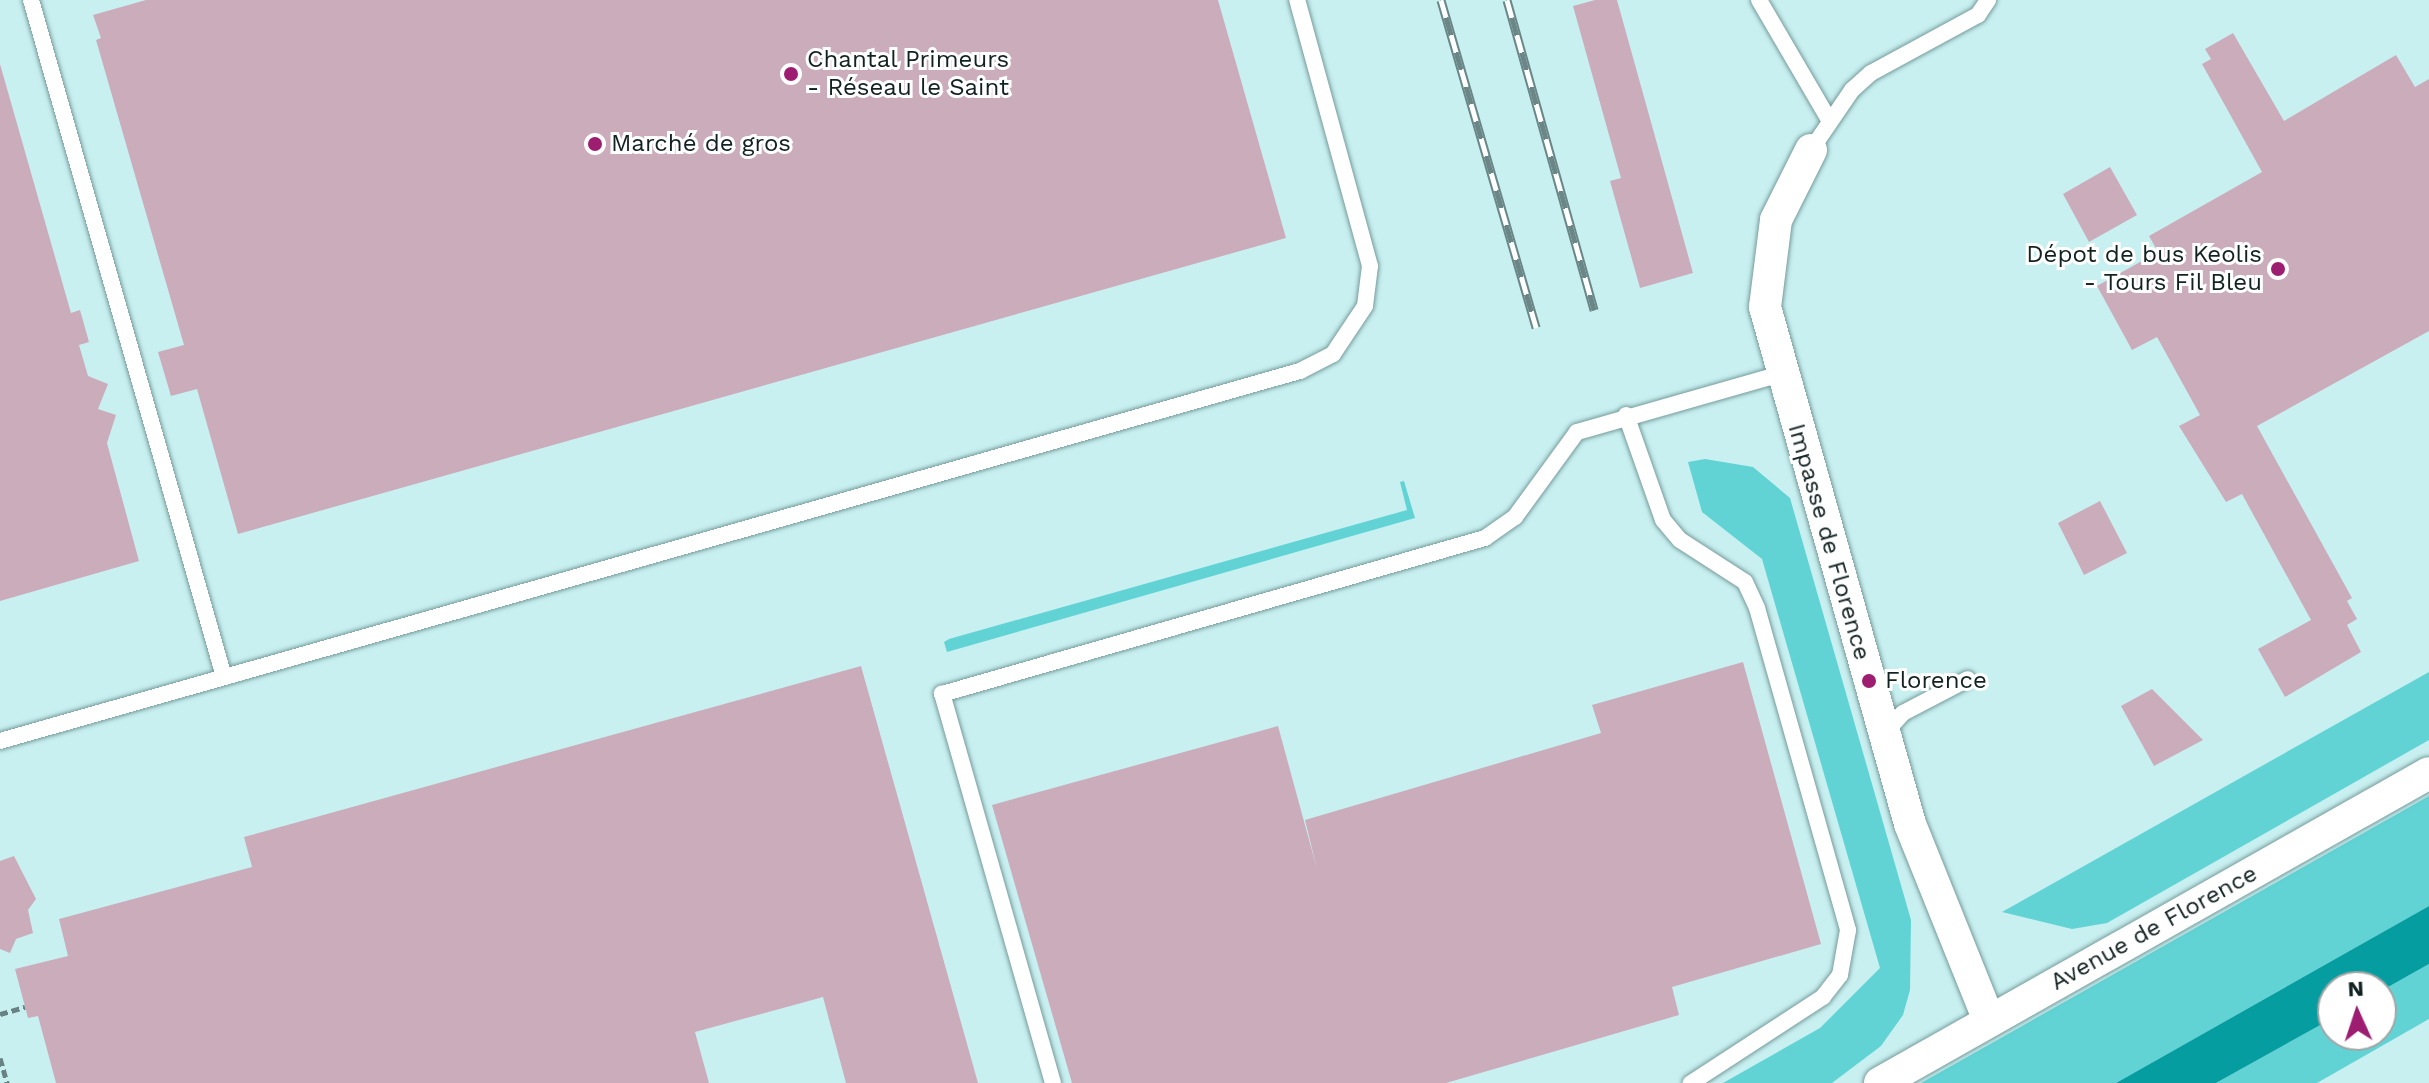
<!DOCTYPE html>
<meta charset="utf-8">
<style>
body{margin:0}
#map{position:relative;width:2429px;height:1083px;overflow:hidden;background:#c9f0f1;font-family:"Work Sans",sans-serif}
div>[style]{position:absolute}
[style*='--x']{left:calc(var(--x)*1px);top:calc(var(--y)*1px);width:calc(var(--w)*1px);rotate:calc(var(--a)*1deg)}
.green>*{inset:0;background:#61d3d5}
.water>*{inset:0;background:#069da0}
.building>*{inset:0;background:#caacbb}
.path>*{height:5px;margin-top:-2.5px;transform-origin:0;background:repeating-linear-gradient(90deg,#688283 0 8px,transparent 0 12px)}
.roads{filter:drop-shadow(0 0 2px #769b9b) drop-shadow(0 0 2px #769b9b)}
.lane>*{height:16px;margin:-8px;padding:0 8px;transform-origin:8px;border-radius:8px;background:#fff}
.street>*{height:32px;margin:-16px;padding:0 16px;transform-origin:16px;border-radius:16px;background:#fff}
.rail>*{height:9px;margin-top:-4.5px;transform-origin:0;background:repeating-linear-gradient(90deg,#fff 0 18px,#6b8687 0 36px);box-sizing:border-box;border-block:2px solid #6b8687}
.dots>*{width:22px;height:22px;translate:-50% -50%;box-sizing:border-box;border:4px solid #fff;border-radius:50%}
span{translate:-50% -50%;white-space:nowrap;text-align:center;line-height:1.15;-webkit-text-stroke:6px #fff;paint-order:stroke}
.poi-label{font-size:24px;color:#122121}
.left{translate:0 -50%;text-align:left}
.right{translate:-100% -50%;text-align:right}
.street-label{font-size:24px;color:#122121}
.north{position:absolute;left:2317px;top:971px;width:80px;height:80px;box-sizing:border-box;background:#fff;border:2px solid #a0a6a6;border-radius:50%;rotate:357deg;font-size:22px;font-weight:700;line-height:32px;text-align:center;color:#122121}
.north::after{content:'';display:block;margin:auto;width:28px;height:36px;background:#9d1d71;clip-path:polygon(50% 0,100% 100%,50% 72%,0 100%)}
</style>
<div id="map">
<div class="green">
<div style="clip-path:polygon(1705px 459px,1753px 467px,1790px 498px,1911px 920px,1910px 990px,1903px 1015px,1881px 1046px,1832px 1083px,1723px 1083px,1820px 1028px,1880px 968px,1762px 559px,1702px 512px,1688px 462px)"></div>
<div style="clip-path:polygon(1404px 481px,1415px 518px,947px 652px,944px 642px,949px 639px,1407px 510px,1400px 482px)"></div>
<div style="clip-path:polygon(2429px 672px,2429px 740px,2107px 923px,2072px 929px,2002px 912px)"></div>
<div style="clip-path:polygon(2429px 796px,2429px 906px,2116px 1083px,1921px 1083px)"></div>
<div style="clip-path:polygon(2429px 964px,2429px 1019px,2317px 1083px,2216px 1083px,2333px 1018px,2333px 1035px,2381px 1035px,2381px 991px)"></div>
</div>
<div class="water">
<div style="clip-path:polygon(2429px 906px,2429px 964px,2381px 991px,2333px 987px,2333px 1018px,2216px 1083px,2116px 1083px)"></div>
</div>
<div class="building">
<div style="clip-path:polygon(146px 0,1218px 0,1286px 238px,238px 534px,197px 389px,171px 396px,158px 352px,184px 345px,96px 40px,101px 38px,93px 15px)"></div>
<div style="clip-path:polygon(1595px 0,1617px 0,1693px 273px,1640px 288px,1610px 181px,1621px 178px,1573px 6px)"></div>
<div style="clip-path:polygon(2233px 33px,2284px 121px,2396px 55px,2415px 87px,2429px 79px,2429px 331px,2257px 426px,2352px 598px,2347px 601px,2357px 619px,2347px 625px,2361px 652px,2285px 697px,2258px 649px,2311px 620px,2242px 494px,2226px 502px,2179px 426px,2200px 415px,2157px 337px,2132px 350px,2097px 286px,2158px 252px,2149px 236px,2262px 172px,2202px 64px,2211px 59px,2205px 49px)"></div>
<div style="clip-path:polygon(0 64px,71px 313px,80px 310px,89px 342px,79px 345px,88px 376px,108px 384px,98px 409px,116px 415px,107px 443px,139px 561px,0 601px)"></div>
<div style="clip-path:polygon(2110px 167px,2137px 215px,2089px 242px,2063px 194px)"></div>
<div style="clip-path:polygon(2100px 501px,2127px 553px,2084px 575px,2058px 523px)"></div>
<div style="clip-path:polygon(1743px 662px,1821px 944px,1672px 987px,1679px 1015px,1446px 1083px,1072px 1083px,992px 805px,1278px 726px,1317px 869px,1305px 820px,1601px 733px,1592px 705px)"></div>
<div style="clip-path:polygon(861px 666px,978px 1083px,846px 1083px,823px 997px,695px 1032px,709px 1083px,56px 1083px,38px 1016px,28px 1018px,15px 969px,68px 956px,59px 919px,252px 867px,244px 837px)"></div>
<div style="clip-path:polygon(2152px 689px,2203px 740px,2154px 766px,2121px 706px)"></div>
<div style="clip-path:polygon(14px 856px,36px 899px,28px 910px,33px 933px,16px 939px,10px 953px,0 949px,0 861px)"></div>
</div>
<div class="path">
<div style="--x:0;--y:1014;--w:26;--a:-16"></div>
<div style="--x:0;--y:1058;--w:26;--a:74"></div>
</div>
<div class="roads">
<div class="lane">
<div style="--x:31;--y:0;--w:704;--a:74.09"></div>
<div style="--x:1759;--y:0;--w:139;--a:59.7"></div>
<div style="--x:1811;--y:150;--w:73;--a:-55.7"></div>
<div style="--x:1852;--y:90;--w:25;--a:-42"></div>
<div style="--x:1871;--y:73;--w:122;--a:-28.5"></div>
<div style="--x:1978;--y:15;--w:18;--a:-56"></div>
<div style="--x:1626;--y:415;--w:111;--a:70.6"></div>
<div style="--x:1663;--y:520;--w:26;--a:50"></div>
<div style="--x:1680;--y:540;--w:77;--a:32.9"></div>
<div style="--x:1745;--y:582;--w:29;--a:65"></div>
<div style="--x:1757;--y:608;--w:335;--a:74.2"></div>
<div style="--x:1848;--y:930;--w:46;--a:100.1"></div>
<div style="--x:1840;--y:975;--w:28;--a:128"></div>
<div style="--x:1823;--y:997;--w:158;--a:146.9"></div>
<div style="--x:1885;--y:733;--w:27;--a:-48"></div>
<div style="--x:1903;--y:713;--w:73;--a:-27.6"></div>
<div style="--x:0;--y:741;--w:1352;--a:-15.89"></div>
<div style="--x:1300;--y:371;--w:37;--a:-27"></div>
<div style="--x:1333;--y:354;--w:58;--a:-56.3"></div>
<div style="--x:1365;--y:306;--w:40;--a:-82.9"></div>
<div style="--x:1370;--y:266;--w:276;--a:-105.3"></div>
<div style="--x:1053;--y:1083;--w:405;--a:-105.9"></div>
<div style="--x:942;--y:694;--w:565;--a:-16.03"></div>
<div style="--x:1485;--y:538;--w:37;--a:-35"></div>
<div style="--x:1515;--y:517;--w:105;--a:-53.9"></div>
<div style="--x:1577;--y:432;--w:212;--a:-15.9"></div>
</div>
<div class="street">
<div style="--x:1811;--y:150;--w:78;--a:116.6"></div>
<div style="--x:1776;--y:220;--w:88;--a:97.2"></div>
<div style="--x:1765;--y:307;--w:537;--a:74.33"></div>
<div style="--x:1910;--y:824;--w:212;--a:68.1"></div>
<div style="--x:1880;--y:1083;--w:630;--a:-29.45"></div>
</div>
</div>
<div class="rail">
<div style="--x:1441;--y:0;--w:341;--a:73.8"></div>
<div style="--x:1507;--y:0;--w:322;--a:74.3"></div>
</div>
<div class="dots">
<div style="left:791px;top:74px;background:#9d1d71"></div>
<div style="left:595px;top:144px;background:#9d1d71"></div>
<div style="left:2278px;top:269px;background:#9d1d71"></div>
<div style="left:1869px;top:681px;background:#9d1d71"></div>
</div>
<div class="poi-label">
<span class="left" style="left:807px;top:74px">Chantal Primeurs<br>- Réseau le Saint</span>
<span class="left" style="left:611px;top:144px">Marché de gros</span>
<span class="right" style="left:2262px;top:269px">Dépot de bus Keolis<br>- Tours Fil Bleu</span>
<span class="left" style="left:1885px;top:681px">Florence</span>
</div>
<div class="street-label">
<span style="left:1829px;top:542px;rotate:74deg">Impasse de Florence</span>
<span style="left:2154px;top:928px;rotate:-29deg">Avenue de Florence</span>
</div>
<div class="north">N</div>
</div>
